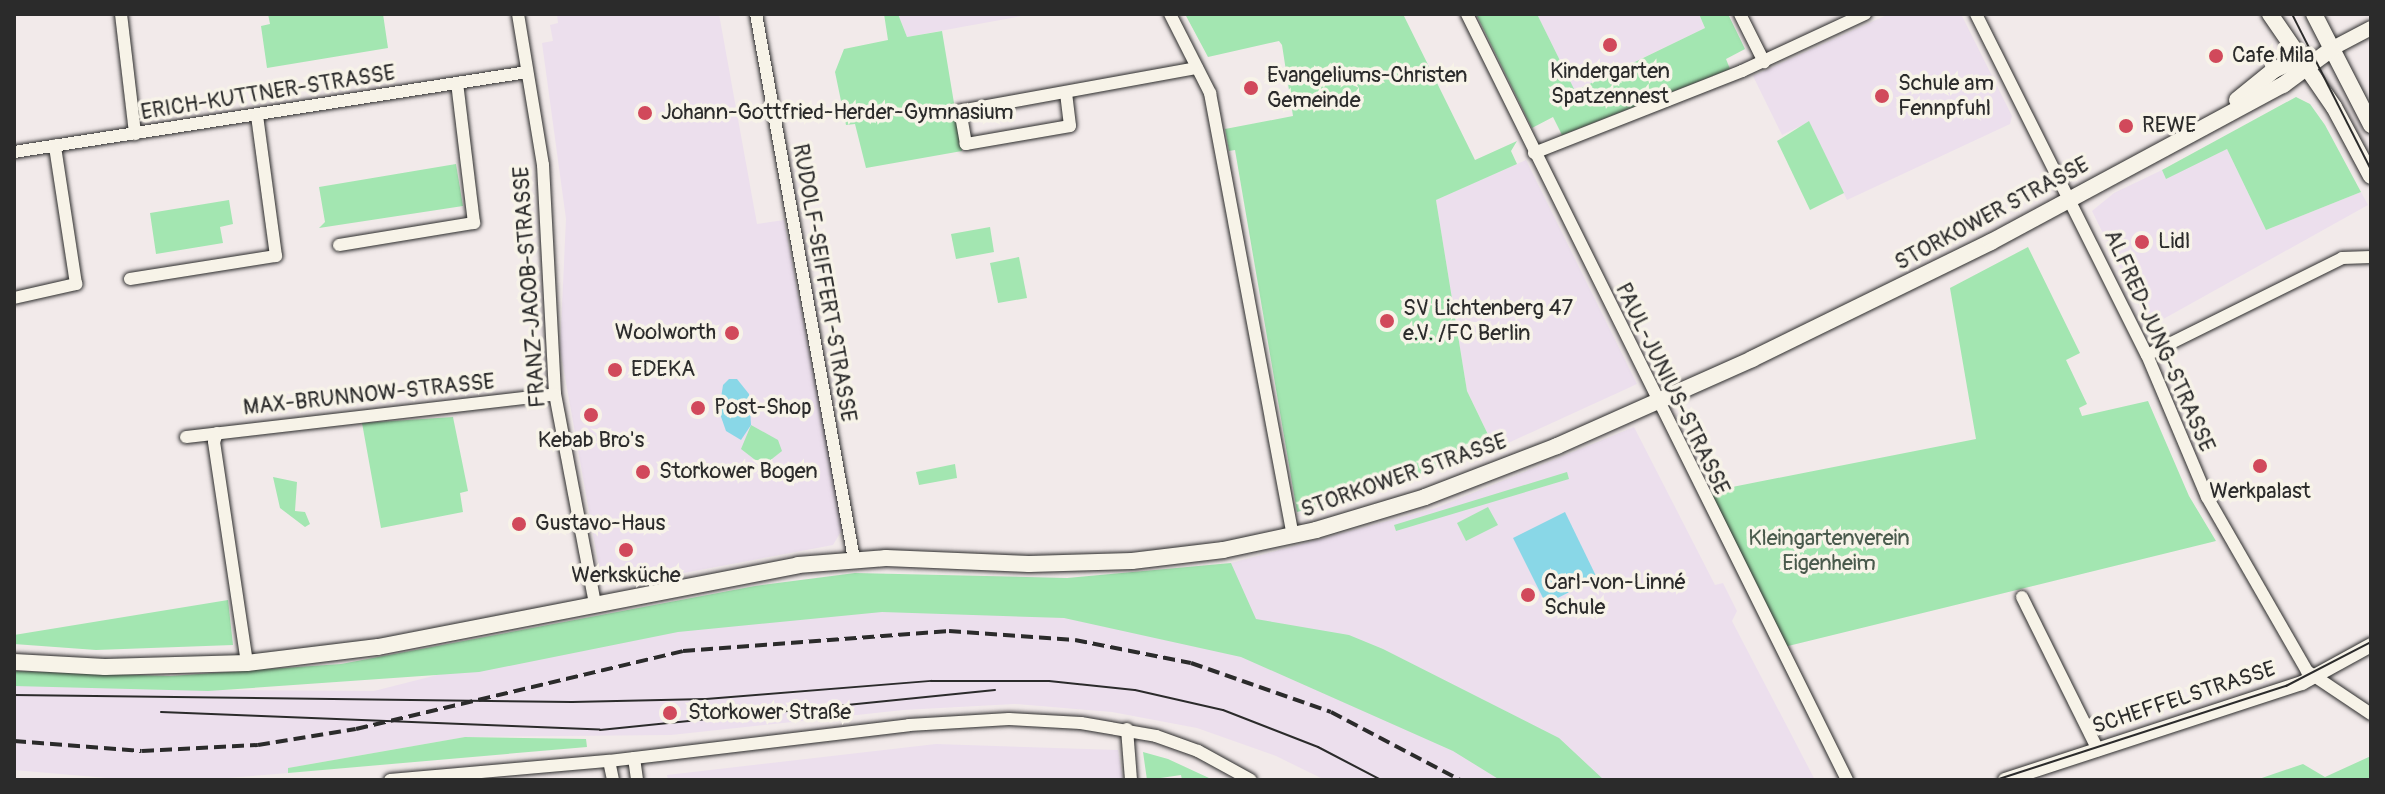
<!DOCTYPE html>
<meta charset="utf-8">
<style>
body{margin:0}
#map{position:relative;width:2385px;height:794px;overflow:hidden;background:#f2eaea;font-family:Pangolin,sans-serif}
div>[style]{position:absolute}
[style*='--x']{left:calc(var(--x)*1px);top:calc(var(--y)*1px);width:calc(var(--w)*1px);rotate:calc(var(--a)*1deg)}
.built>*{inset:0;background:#ecdfed}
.green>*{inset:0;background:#a3e6b1}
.water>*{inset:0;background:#89d7e7}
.roads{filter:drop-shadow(0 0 2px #2b2b2b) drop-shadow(0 0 2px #2b2b2b)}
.minor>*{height:12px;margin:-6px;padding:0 6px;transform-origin:6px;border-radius:6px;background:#f7f3e8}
.tertiary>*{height:14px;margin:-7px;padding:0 7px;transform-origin:7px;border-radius:7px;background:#f7f3e8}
.secondary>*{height:16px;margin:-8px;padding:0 8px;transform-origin:8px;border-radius:8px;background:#f7f3e8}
.tram>*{height:2px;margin:-1px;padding:0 1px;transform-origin:1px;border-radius:1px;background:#2b2b2b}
.rail>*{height:4px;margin-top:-2px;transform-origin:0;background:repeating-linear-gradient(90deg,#2b2b2b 0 12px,transparent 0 18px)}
.dots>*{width:22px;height:22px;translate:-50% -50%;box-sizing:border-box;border:4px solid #f7f3e8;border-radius:50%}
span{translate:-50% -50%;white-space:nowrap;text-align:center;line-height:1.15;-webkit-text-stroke:7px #f7f3e8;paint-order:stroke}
.poi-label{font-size:22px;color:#2b2b2b}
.left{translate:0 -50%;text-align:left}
.right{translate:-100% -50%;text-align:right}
.street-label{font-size:22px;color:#2b2b2b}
.park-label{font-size:22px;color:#495a4c}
.frame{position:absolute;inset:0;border:16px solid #2b2b2b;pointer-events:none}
</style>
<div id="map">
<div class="built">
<div style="clip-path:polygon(557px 14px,719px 14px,757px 224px,784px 220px,843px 528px,833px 545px,625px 584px,609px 583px,600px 573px,560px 349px,566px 219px,542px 43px,553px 41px,550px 25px,558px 23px)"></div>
<div style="clip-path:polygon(898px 14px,1033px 14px,907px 37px)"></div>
<div style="clip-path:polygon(1537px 14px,1699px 14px,1705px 28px,1574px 91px)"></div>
<div style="clip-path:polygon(1889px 14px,1961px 14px,2012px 116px,2010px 124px,1847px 200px,1809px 122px,1782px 135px,1753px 76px)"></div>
<div style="clip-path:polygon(2227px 149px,2266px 230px,2361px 192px,2368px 205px,2149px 327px,2092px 211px,2114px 193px,2162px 170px,2166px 178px)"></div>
<div style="clip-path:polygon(1526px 160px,1637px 384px,1495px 449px,1467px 391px,1436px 200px)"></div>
<div style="clip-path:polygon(1634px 427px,1715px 585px,1723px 583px,1737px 611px,1732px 621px,1815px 780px,1325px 780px,1276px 756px,1197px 728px,1112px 712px,1015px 704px,903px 710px,671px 735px,465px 737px,288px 768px,288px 773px,228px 778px,119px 779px,14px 770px,14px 679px,208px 690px,374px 691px,635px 625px,1239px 586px,1231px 563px,1436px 508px)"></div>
<div style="clip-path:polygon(936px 744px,1118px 750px,1123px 780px,668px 780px,667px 775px)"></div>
</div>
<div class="green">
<div style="clip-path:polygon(268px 14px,383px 14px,388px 48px,267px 68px,261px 26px,270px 24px)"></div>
<div style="clip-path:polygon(884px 14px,898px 14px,907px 37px,942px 31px,962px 151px,866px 168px,855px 124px,846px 125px,835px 72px,844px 49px,888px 40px)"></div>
<div style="clip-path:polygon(1185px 14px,1403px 14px,1475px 160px,1517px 141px,1511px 151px,1517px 164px,1436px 200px,1467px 391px,1494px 447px,1361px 495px,1297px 512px,1235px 150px,1229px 151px,1225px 129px,1293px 116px,1282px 45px,1279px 41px,1208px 57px)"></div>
<div style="clip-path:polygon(1476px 14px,1537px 14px,1575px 91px,1705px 28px,1699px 14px,1728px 14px,1745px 49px,1726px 59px,1730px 69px,1562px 135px,1553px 117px,1532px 128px)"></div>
<div style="clip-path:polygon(2296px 97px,2310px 104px,2325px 125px,2361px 192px,2266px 230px,2227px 149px,2166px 179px,2162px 170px)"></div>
<div style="clip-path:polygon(1809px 121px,1844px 193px,1810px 210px,1777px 141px)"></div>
<div style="clip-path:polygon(456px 164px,463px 206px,319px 228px,325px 222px,319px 187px)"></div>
<div style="clip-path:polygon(229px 200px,233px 224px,220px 227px,223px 243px,156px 254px,150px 213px)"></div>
<div style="clip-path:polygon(990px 227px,994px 252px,956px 259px,951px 234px)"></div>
<div style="clip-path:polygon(2028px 247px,2080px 353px,2066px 360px,2087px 404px,2079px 408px,2082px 416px,2148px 401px,2189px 496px,2216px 541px,1784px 647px,1707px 492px,1976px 439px,1950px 288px)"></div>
<div style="clip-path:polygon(1019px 257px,1027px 298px,998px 303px,990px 263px)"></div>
<div style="clip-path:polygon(453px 417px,468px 491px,460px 493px,463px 512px,381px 528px,362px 423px)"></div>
<div style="clip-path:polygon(751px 425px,778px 440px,782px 451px,763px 466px,741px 449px)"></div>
<div style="clip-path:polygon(955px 464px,957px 478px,919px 485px,916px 472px)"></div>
<div style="clip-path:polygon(1567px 472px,1569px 479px,1396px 531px,1394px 525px)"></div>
<div style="clip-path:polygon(273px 477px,297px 482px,295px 511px,305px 512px,310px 524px,305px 527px,280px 508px)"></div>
<div style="clip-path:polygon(1488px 507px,1498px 525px,1466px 541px,1457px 523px)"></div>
<div style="clip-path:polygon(1231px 563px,1256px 619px,1349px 635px,1383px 649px,1559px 738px,1604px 780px,1500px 780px,1453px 751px,1241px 657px,1064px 618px,882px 612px,678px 632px,479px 672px,208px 691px,14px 686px,14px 671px,170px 676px,341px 664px,755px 586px,855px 573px,1067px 578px)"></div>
<div style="clip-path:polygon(228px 600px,233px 645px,96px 650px,14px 644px,14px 635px)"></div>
<div style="clip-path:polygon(465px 737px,586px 739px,587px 747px,288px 773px,288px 768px)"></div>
<div style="clip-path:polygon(1143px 752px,1168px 759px,1209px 778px,1182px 780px,1181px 775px,1147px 780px)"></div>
<div style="clip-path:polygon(2371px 756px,2371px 780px,2256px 780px,2303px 764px,2325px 777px)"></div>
</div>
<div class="water">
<div style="clip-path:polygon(729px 379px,737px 379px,749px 394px,751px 425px,741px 440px,726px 431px,719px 411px,723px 385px)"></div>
<div style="clip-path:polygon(1565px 512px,1597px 578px,1546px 604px,1513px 538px)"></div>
</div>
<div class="roads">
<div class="minor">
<div style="--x:121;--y:14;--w:121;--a:83.3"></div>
<div style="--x:518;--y:14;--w:153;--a:80.6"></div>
<div style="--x:543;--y:165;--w:229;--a:87"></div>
<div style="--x:555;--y:394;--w:214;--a:79.2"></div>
<div style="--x:756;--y:14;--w:554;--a:79.81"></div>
<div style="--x:1170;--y:14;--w:89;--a:63.1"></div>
<div style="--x:1210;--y:93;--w:451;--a:79.4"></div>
<div style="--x:1467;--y:14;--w:855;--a:63.61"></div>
<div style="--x:1740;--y:14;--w:54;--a:63.4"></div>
<div style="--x:1976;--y:14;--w:381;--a:63.4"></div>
<div style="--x:2147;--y:355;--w:154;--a:67.1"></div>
<div style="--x:2207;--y:497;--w:201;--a:60.1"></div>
<div style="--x:2307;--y:671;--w:77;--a:33.9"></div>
<div style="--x:1066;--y:93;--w:33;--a:83"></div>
<div style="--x:1070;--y:126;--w:106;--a:170.2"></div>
<div style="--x:966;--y:144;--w:34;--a:-100"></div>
<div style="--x:960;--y:111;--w:241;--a:-10.3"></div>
<div style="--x:14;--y:152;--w:519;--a:-8.86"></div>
<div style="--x:1534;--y:153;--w:224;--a:-21.5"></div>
<div style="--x:1742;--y:71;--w:136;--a:-24.9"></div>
<div style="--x:339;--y:245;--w:137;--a:-9.3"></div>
<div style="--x:474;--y:223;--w:141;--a:-96.9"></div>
<div style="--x:130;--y:279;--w:148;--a:-9"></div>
<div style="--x:276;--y:256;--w:141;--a:-97.7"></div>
<div style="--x:14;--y:298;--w:64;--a:-12.7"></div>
<div style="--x:76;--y:284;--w:140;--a:-98.7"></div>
<div style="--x:2147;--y:355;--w:218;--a:-26.4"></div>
<div style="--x:2342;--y:258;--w:29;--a:-2"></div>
<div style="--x:217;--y:433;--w:9;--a:108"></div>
<div style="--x:214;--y:442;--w:223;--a:81.5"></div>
<div style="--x:186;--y:437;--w:371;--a:-6.6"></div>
<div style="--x:2022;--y:597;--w:171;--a:63.6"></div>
<div style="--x:1127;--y:729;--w:51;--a:85.5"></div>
<div style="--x:634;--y:758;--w:22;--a:82"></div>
<div style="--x:609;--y:761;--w:19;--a:78"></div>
<div style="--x:390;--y:780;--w:220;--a:-5"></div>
<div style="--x:609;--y:761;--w:302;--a:-6.8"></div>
<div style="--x:909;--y:725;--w:100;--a:-3.4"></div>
<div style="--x:1009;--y:719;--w:72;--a:3.2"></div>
<div style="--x:1081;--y:723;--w:76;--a:9.8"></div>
<div style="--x:1156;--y:736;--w:45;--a:19.7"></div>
<div style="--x:1198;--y:751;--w:60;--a:28.7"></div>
</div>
<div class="tertiary">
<div style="--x:2333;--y:48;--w:43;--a:-27.8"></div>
<div style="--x:2005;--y:780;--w:312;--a:-18.1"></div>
<div style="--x:2302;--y:683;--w:79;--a:-28.8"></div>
</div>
<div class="secondary">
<div style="--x:2270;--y:14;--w:113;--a:55.5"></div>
<div style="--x:2334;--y:107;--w:78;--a:61.8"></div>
<div style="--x:2314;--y:14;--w:125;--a:62.8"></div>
<div style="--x:2237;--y:100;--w:48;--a:-39"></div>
<div style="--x:2274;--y:70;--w:33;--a:-25"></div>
<div style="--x:14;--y:662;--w:91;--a:3.1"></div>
<div style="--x:105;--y:667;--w:142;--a:-1.6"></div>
<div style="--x:247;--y:663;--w:132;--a:-7"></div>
<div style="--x:378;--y:647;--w:428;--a:-11"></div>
<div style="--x:798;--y:565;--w:88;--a:-4.5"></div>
<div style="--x:886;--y:558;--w:143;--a:2.4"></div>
<div style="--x:1029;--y:564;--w:103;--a:-1.7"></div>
<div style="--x:1132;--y:561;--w:92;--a:-6.9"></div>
<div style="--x:1223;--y:550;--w:95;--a:-12.1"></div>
<div style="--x:1316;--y:530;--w:114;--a:-16.8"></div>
<div style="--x:1425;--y:497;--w:142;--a:-21.1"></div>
<div style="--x:1557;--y:446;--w:214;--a:-24"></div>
<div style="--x:1752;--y:359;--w:266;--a:-26.1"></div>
<div style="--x:1991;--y:242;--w:332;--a:-28.3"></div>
<div style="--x:2283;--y:85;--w:62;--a:-36.5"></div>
</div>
</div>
<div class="tram">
<div style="--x:2292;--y:14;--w:175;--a:63.1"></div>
<div style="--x:14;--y:695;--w:558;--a:0.72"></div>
<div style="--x:572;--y:702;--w:134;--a:-1.3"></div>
<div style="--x:706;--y:699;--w:226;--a:-4.6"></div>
<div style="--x:931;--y:681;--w:118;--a:0"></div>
<div style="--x:1049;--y:681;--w:86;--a:6"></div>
<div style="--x:1135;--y:690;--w:90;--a:12.8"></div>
<div style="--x:1223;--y:710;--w:102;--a:21.3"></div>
<div style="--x:1318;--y:747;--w:71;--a:27.6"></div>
<div style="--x:161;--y:712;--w:439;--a:2.3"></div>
<div style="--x:600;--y:730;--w:397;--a:-5.8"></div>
<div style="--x:1996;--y:780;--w:305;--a:-18"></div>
<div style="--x:2286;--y:686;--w:96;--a:-27.4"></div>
</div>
<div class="rail">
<div style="--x:14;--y:741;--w:128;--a:4.5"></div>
<div style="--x:142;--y:751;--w:116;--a:-3"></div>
<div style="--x:258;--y:745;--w:99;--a:-9.3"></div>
<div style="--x:356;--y:729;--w:336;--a:-13.4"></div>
<div style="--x:683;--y:651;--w:267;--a:-4.3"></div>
<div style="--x:949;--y:631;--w:126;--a:4.1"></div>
<div style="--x:1075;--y:640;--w:118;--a:11.2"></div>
<div style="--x:1191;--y:663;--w:148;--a:19.3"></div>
<div style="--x:1331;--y:712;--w:146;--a:27.8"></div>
</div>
<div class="dots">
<div style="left:1610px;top:45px;background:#d1495b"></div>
<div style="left:2216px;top:56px;background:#d1495b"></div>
<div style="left:1251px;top:88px;background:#d1495b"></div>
<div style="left:1882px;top:96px;background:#d1495b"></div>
<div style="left:645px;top:113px;background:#d1495b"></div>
<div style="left:2126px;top:126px;background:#d1495b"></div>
<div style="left:2142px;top:242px;background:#d1495b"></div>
<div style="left:1387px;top:321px;background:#d1495b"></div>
<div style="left:732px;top:333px;background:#d1495b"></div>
<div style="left:615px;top:370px;background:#d1495b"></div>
<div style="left:698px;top:408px;background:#d1495b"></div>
<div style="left:591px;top:415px;background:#d1495b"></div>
<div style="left:2260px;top:466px;background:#d1495b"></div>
<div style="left:643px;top:472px;background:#d1495b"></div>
<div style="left:519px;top:524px;background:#d1495b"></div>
<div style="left:626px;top:550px;background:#d1495b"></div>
<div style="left:1528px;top:595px;background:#d1495b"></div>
<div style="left:670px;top:713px;background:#d1495b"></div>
</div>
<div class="poi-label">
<span class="left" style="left:2232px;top:56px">Cafe Mila</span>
<span style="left:1610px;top:84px">Kindergarten<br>Spatzennest</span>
<span class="left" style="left:1267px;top:88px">Evangeliums-Christen<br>Gemeinde</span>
<span class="left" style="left:1898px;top:96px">Schule am<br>Fennpfuhl</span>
<span class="left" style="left:661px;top:113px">Johann-Gottfried-Herder-Gymnasium</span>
<span class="left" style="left:2142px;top:126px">REWE</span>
<span class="left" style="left:2158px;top:242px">Lidl</span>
<span class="left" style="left:1403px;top:321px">SV Lichtenberg 47<br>e.V. /FC Berlin</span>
<span class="right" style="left:716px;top:333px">Woolworth</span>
<span class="left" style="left:631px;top:370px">EDEKA</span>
<span class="left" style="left:714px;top:408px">Post-Shop</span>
<span style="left:591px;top:441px">Kebab Bro's</span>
<span class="left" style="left:659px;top:472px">Storkower Bogen</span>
<span style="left:2260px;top:492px">Werkpalast</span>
<span class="left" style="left:535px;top:524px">Gustavo-Haus</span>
<span style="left:626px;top:576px">Werksküche</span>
<span class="left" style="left:1544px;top:595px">Carl-von-Linné<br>Schule</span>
<span class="left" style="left:688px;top:713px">Storkower Straße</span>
</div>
<div class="street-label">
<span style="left:268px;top:93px;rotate:-9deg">ERICH-KUTTNER-STRASSE</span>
<span style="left:1992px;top:214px;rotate:-28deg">STORKOWER STRASSE</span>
<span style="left:824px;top:283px;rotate:80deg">RUDOLF-SEIFFERT-STRASSE</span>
<span style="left:530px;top:287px;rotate:-94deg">FRANZ-JACOB-STRASSE</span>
<span style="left:2159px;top:341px;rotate:66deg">ALFRED-JUNG-STRASSE</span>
<span style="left:1672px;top:389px;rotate:64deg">PAUL-JUNIUS-STRASSE</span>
<span style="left:369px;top:395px;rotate:-6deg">MAX-BRUNNOW-STRASSE</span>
<span style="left:1404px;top:476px;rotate:-19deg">STORKOWER STRASSE</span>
<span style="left:2184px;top:698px;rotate:-18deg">SCHEFFELSTRASSE</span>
</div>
<div class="park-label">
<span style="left:1829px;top:551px">Kleingartenverein<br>Eigenheim</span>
</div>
<div class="frame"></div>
</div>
